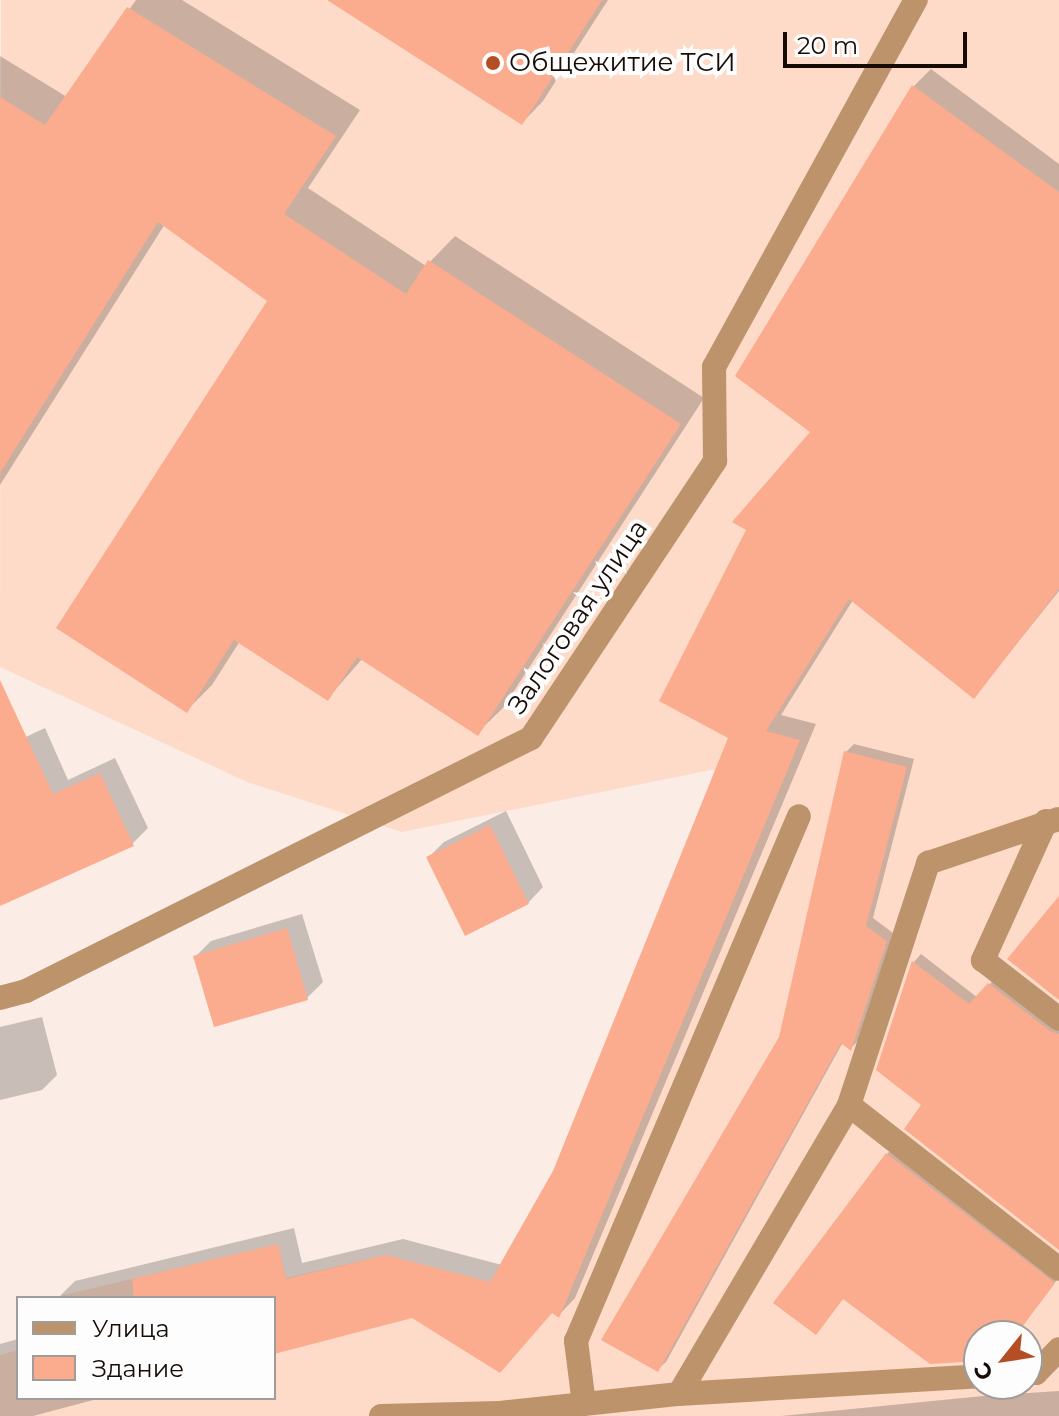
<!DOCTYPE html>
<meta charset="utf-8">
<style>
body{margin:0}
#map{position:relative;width:1059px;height:1416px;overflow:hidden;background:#fbede5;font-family:Montserrat,sans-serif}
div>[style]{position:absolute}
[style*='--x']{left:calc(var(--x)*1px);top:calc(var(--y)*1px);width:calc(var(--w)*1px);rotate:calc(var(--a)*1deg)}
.built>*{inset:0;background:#fddbc8}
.shadow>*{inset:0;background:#0003}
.building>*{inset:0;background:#fbab8e}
.lane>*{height:24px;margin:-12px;padding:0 12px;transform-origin:12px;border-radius:12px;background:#bc936b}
.street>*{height:24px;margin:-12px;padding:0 12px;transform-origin:12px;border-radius:12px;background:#bc936b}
.dots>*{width:22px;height:22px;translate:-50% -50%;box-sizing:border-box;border:4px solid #fdfdfd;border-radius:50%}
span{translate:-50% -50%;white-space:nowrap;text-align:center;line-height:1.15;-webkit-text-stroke:8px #fdfdfd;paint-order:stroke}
.poi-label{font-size:26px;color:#160b05}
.left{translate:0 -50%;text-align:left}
.street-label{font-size:26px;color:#160b05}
.legend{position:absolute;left:16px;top:1296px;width:260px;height:104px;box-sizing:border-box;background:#fdfdfd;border:2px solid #a19c9a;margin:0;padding:10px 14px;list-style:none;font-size:24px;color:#160b05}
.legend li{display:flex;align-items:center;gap:16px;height:40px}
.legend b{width:40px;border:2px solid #a19c9a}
.north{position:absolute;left:963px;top:1320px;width:80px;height:80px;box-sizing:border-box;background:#fdfdfd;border:2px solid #a19c9a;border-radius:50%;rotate:240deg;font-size:22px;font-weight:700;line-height:32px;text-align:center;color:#160b05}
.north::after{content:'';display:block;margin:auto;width:28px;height:36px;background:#b54e24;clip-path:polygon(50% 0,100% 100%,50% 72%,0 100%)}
.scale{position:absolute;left:783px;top:32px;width:184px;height:36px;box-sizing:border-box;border:4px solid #160b05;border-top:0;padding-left:10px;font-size:24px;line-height:28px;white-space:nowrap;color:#160b05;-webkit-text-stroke:6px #fdfdfd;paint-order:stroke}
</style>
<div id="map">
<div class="built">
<div style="clip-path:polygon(evenodd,1px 0,1059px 0,1059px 1416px,0 1416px,0 1355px,18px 1350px,18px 1398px,274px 1398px,274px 1298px,56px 1297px,278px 1244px,286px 1278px,386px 1255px,490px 1282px,553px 1171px,716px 769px,402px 832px,247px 782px,0 667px,1px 0,979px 1336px,1027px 1336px,1027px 1384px,979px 1384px,979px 1336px)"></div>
</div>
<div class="shadow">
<div style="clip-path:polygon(136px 0,182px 0,360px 110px,308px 188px,426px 266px,455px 236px,704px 398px,503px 708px,477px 733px,363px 658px,328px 698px,240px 641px,212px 685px,186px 711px,270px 300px,165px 224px,0 485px,0 56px,67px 97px)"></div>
<div style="clip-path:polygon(331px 0,608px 0,543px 101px,522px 123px)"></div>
<div style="clip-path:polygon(931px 69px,1059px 164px,1059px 591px,974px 697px,853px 600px,781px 715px,816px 724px,575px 1298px,559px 1315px,553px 1312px,413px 1316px,274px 1352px,274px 1298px,58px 1298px,75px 1281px,294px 1228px,302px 1263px,403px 1239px,502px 1265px,555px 1172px,731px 737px,813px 432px,737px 375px,914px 86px)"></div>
<div style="clip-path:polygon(45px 728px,68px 780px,115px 758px,148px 828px,132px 844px,0 902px,0 749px)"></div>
<div style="clip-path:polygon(854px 744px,914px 759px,873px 918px,893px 933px,858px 1041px,851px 1048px,843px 1042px,666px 1362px,658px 1369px,781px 1038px,846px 752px)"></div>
<div style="clip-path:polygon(506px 811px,543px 887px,528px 903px,429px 857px,444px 842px)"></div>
<div style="clip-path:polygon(302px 914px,323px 982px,307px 998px,196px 956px,211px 941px)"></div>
<div style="clip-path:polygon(921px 954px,978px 998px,997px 976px,1059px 1024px,1059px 1249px,924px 1105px,878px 1070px,914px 962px)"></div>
<div style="clip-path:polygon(42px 1017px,57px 1075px,42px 1090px,0 1100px,0 1027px)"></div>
<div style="clip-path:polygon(895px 1146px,1059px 1277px,1015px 1336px,979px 1336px,979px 1359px,844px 1297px,823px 1325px,887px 1154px)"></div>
<div style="clip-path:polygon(18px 1339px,18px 1398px,101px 1398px,33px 1416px,0 1416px,0 1344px)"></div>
<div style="clip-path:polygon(1059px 1391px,1059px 1416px,781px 1416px,983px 1396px)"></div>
</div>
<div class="building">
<div style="clip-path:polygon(327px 0,602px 0,522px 125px)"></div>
<div style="clip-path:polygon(127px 7px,336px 136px,284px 214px,406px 294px,428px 260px,681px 424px,478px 736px,357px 657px,328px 701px,234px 640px,187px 713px,56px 628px,267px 301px,158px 222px,0 473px,0 97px,45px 125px)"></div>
<div style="clip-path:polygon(912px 85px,1059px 192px,1059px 589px,974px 699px,849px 599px,766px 731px,800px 740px,559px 1318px,552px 1313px,500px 1373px,412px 1318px,274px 1354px,274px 1298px,134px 1298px,132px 1279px,278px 1244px,286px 1279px,386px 1255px,490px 1282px,553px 1171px,728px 738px,659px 701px,746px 530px,732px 522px,810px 432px,735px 376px)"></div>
<div style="clip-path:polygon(0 680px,53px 794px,100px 773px,134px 846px,0 906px)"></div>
<div style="clip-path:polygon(844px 751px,907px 767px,866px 926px,887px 941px,851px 1051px,841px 1043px,658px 1372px,601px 1340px,779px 1037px)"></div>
<div style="clip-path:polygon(490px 825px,529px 904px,465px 936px,426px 857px)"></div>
<div style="clip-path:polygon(1059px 896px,1059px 1000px,1007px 959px)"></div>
<div style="clip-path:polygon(287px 928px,308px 1000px,214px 1027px,193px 956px)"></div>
<div style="clip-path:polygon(912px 961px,969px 1004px,988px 983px,1050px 1031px,1059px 1034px,1059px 1250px,904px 1129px,921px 1105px,876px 1070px)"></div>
<div style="clip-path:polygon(886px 1153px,1055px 1283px,1015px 1336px,979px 1336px,979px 1361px,930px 1364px,843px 1299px,816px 1335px,773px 1303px)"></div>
</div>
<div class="lane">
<div style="--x:1046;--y:821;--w:153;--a:114.4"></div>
<div style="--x:983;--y:960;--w:96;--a:37.8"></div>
<div style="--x:849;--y:1105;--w:266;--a:38"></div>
<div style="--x:1027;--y:1373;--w:9;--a:0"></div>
<div style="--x:1036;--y:1373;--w:33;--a:-46"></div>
<div style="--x:679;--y:1394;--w:301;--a:-3.4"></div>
<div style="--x:584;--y:1404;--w:64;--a:-97.2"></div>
<div style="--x:576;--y:1341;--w:570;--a:-66.99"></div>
<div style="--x:381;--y:1416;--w:119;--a:-1.4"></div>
<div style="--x:500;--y:1413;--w:180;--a:-6.1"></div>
<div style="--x:679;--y:1394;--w:335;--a:-59.5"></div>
<div style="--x:849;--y:1105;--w:255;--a:-71.9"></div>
<div style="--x:928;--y:863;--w:138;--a:-18.6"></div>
</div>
<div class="street">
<div style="--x:0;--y:998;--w:27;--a:-15"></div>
<div style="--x:26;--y:991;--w:565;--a:-26.61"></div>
<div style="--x:531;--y:738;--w:333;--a:-56.4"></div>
<div style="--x:715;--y:461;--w:94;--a:-90.6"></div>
<div style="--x:714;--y:367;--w:419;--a:-61.2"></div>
</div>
<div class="dots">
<div style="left:493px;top:63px;background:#b54e24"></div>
</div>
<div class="poi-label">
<span class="left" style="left:509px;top:63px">Общежитие ТСИ</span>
</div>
<div class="street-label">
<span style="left:578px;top:617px;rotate:-56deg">Залоговая улица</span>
</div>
<ul class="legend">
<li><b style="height:10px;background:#bc936b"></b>Улица</li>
<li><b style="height:22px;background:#fbab8e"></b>Здание</li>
</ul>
<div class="north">С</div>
<div class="scale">20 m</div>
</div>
